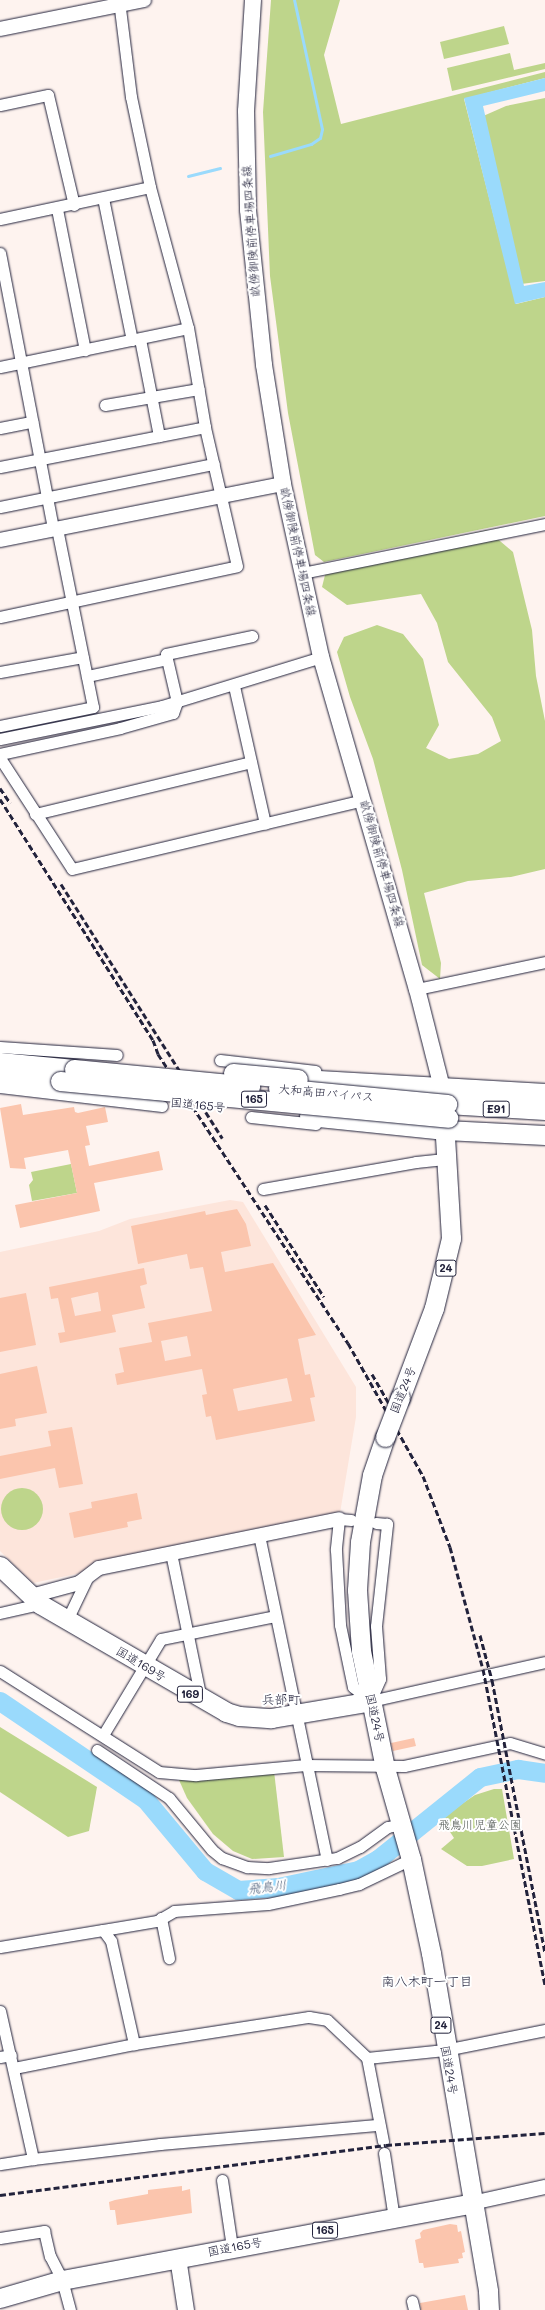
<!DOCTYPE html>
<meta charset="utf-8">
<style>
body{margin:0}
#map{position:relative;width:545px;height:2310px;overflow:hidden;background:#fef3ef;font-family:Mali,"Klee One",sans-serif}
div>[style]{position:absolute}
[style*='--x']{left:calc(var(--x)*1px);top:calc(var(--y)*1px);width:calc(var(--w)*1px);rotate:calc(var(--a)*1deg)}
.built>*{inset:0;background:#fde5db}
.green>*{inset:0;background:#bed58b}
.round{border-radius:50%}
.water>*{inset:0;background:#9adafc}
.stream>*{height:3px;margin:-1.5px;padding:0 1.5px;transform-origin:1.5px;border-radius:1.5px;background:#9adafc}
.river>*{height:19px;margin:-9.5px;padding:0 9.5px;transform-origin:9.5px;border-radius:9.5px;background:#9adafc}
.building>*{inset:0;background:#fbc5ad}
.roads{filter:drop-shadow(0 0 1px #22223b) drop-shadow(0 0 1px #22223b)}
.minor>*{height:11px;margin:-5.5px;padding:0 5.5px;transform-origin:5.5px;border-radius:5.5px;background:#fff}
.tertiary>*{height:14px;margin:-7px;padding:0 7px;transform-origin:7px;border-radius:7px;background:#fff}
.secondary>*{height:16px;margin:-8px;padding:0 8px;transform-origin:8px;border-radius:8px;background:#fff}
.trunk>*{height:19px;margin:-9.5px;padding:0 9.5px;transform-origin:9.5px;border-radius:9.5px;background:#fff}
.rail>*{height:3px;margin-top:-1.5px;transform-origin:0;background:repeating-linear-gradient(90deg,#22223b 0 6px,transparent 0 9px)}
.bridges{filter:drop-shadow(0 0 1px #22223b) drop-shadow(0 0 1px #22223b)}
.trunk-bridge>*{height:19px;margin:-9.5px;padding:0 9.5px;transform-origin:9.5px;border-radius:9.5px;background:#fff}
span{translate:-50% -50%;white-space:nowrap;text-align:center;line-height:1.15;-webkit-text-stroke:4px #fff;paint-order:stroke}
.shield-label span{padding:1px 3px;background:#fff;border:1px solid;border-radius:3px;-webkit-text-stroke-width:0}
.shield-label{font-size:11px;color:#22223b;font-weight:700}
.street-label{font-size:12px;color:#22223b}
.park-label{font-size:12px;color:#515853}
.neighbourhood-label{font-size:13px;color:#22223b}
.water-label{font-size:13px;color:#465975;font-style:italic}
</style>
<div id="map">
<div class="built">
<div style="clip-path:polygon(230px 1200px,243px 1202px,356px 1387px,356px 1417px,339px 1519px,33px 1583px,0 1551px,0 1252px,99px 1231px,130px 1219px)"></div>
</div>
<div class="green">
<div style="clip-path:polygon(271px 0,340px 0,324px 55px,341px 124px,545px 72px,545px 78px,464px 99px,516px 304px,545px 297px,545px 516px,324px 562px,315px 555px,288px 413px,270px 276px,263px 112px)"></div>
<div style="clip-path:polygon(504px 26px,509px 44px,444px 59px,440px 42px)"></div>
<div style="clip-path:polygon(510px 53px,514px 70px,545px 63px,545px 69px,452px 91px,447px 68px)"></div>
<div style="clip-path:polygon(545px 98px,545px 281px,521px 284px,481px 117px,506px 106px)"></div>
<div style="clip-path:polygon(487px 530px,513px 552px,532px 630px,536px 676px,545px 721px,545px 869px,511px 877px,468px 881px,424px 893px,441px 963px,440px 979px,422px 965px,402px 870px,373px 759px,350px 697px,337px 652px,344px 637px,377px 625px,403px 634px,423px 659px,439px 725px,426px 748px,449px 759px,478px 754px,501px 741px,492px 717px,448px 662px,437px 623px,421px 594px,347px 605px,322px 587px,327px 567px)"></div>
<div style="clip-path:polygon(71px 1164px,77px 1193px,32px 1201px,29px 1185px,33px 1180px,31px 1172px)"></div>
<div class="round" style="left:1px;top:1488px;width:42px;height:42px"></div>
<div style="clip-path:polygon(0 1727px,97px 1787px,89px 1831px,68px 1837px,0 1792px)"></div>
<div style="clip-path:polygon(274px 1771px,284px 1857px,252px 1859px,233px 1851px,213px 1834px,187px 1798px,179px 1780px)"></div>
<div style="clip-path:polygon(494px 1789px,502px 1789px,514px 1859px,482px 1866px,467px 1866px,441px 1849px,454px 1838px,441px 1818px,475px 1795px)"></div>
</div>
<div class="water">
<div style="clip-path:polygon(545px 78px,545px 91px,483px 106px,524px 286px,545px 282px,545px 297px,515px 304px,464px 98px)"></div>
</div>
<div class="stream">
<div style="--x:270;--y:156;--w:43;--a:-16.3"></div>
<div style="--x:311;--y:144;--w:11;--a:-34"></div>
<div style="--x:320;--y:138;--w:9;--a:-77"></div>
<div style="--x:322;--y:129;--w:132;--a:-102.2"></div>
<div style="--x:188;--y:176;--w:33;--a:-14"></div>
</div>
<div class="river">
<div style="--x:0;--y:1701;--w:175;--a:34.1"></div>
<div style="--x:145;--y:1799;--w:94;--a:50.2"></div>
<div style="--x:205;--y:1871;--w:38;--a:30"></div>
<div style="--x:238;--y:1890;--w:40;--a:-4.3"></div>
<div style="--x:278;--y:1887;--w:82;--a:-12"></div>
<div style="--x:358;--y:1870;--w:23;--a:-29"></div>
<div style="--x:378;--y:1859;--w:131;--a:-38.8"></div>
<div style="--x:480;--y:1777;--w:39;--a:-12"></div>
<div style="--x:518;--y:1769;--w:27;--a:8"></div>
</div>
<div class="building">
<div style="clip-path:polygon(21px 1104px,23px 1115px,74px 1107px,75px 1112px,78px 1113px,105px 1107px,108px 1122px,86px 1126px,90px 1145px,85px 1146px,89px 1166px,159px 1151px,163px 1170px,94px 1183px,100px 1211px,20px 1228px,15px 1205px,77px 1193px,68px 1150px,24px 1158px,26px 1169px,10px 1168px,0 1108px)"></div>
<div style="clip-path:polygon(evenodd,237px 1209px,246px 1224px,251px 1246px,221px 1252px,225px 1272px,273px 1263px,316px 1335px,298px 1339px,305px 1375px,310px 1374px,315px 1397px,310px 1398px,315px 1421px,216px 1440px,211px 1416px,206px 1417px,202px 1395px,207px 1394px,202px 1369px,117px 1385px,115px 1374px,124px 1372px,119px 1348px,152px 1342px,148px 1323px,212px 1311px,203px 1267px,190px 1269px,187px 1254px,138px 1264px,131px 1226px,205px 1211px,206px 1215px,237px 1209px,187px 1336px,191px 1356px,165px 1361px,161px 1341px,187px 1336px,237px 1209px,287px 1378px,292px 1401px,238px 1411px,233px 1389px,287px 1378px)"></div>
<div style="clip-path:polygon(evenodd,144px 1268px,147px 1284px,140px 1286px,145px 1308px,112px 1315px,116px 1332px,60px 1343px,58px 1333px,65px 1332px,58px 1298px,51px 1299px,49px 1287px,144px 1268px,98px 1292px,101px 1311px,75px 1316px,71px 1298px,98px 1292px)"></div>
<div style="clip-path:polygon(26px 1293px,36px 1345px,0 1352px,0 1298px)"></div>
<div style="clip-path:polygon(37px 1366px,47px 1413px,15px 1419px,16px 1426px,0 1429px,0 1374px)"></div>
<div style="clip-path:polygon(72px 1427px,83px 1484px,59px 1488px,55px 1468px,0 1479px,0 1456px,51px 1446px,48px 1431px)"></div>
<div style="clip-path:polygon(137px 1493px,142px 1519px,127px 1522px,128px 1527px,74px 1538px,69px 1513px,92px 1508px,91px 1502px)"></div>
<div style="clip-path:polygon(414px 1738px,416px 1746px,393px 1751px,391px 1743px)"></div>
<div style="clip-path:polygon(182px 2186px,182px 2191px,190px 2189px,192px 2213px,117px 2225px,115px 2210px,110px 2210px,109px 2202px,115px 2200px,148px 2194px,148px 2190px)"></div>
<div style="clip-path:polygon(450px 2224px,457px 2225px,458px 2232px,461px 2231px,465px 2252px,462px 2253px,463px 2258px,458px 2259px,459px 2263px,424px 2268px,423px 2263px,419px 2263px,415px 2240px,421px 2238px,420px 2233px,423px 2230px)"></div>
<div style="clip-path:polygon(465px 2295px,468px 2310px,421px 2310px,420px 2303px)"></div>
</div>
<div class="roads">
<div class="minor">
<div style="--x:0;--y:105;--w:49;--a:-11.8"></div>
<div style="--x:48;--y:95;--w:113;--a:76.7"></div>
<div style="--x:103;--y:198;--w:145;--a:78.5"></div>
<div style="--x:57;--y:209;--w:144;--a:78.8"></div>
<div style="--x:0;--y:219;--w:153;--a:-12"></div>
<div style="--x:0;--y:253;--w:281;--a:79.1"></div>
<div style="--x:140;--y:339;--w:99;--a:78.9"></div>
<div style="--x:0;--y:367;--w:192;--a:-11.7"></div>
<div style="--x:105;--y:405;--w:95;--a:-9.7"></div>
<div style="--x:0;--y:428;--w:33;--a:-11"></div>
<div style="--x:0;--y:467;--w:209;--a:-11"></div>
<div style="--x:0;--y:507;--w:218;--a:-11.4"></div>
<div style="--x:302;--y:573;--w:248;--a:-11.4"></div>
<div style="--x:0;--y:617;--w:242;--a:-12.1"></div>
<div style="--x:237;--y:566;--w:143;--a:-103"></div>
<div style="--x:205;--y:427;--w:100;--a:-99.7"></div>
<div style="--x:188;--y:328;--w:146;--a:-105.1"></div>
<div style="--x:150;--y:187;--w:92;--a:-101.9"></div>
<div style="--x:131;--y:97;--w:98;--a:-97.1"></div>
<div style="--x:167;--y:659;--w:5;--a:-101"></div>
<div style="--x:166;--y:654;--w:88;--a:-11.8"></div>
<div style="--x:0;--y:672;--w:84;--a:-10.2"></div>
<div style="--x:234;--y:686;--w:141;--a:77.3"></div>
<div style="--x:0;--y:726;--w:95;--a:-11.5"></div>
<div style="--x:93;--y:707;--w:182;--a:-101.4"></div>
<div style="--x:0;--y:739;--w:165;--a:-11.5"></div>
<div style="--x:162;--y:706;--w:166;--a:-17.1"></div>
<div style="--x:0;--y:754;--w:123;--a:-12.2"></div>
<div style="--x:120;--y:728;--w:55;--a:-15.8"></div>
<div style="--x:173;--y:713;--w:12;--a:-70"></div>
<div style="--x:177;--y:702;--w:44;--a:-103.1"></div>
<div style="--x:167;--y:659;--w:82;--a:168"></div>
<div style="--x:0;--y:758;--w:132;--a:57"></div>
<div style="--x:72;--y:869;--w:299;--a:-13.3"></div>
<div style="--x:35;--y:814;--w:222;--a:-13.5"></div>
<div style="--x:417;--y:989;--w:131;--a:-11.9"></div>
<div style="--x:0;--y:1047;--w:117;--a:3.9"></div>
<div style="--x:220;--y:1060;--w:96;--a:6.6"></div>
<div style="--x:0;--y:1087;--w:163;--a:6.7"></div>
<div style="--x:251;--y:1117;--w:65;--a:6.1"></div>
<div style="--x:263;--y:1189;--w:155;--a:-10"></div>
<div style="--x:416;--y:1162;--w:31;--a:-6"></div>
<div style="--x:351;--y:1520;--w:12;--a:-175"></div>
<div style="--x:339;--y:1519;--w:31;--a:96"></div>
<div style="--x:336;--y:1550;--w:75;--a:86.9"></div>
<div style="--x:340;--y:1625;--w:63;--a:78.2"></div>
<div style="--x:353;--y:1687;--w:23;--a:38"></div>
<div style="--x:259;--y:1535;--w:332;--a:78.2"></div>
<div style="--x:171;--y:1553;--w:149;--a:78.4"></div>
<div style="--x:0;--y:1613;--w:41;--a:-12.7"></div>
<div style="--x:67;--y:1620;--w:49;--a:-64.5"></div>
<div style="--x:0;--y:1671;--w:188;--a:32.4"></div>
<div style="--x:159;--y:1772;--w:37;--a:5"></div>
<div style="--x:196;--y:1775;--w:110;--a:-5.2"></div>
<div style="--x:306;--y:1765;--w:98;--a:0.6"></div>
<div style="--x:404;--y:1766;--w:108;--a:-12.2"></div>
<div style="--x:510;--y:1743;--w:37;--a:17"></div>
<div style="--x:372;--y:1697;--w:20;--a:-66"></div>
<div style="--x:380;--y:1679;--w:53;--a:-94.3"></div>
<div style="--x:376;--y:1626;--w:103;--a:-83.8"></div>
<div style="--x:387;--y:1524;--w:11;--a:-175"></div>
<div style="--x:371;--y:1701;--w:178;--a:-12.6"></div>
<div style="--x:103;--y:1735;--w:112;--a:-58.9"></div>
<div style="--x:161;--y:1639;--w:116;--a:-11.4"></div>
<div style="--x:97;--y:1750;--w:87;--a:33.7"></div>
<div style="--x:169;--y:1798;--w:67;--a:50.4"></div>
<div style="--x:212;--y:1850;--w:13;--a:39"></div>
<div style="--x:222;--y:1858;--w:27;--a:20"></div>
<div style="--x:247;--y:1867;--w:22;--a:3"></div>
<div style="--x:269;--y:1868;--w:69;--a:-8.4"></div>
<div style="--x:337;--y:1858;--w:25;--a:-26"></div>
<div style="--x:360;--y:1847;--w:34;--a:-36"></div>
<div style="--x:388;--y:1827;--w:13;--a:-13"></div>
<div style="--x:161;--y:1918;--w:41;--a:78.7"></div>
<div style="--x:103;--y:1930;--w:55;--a:-9.5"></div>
<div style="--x:157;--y:1921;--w:20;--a:-30"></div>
<div style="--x:174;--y:1911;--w:94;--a:-4.3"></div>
<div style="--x:268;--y:1904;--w:73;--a:-11.9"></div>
<div style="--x:339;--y:1889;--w:21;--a:-14"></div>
<div style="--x:359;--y:1884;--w:58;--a:-25.7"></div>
<div style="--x:0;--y:1947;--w:104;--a:-9.4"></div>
<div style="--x:103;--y:1930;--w:14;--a:54"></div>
<div style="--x:111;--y:1941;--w:106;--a:77.4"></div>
<div style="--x:0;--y:2011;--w:152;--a:77.4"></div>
<div style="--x:33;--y:2159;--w:33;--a:171"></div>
<div style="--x:0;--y:2057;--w:11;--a:-10"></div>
<div style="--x:367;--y:2058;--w:78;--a:-5.9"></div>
<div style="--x:445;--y:2050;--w:102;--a:-11.3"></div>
<div style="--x:14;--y:2068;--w:122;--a:-11.3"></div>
<div style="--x:134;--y:2044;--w:177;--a:-8.8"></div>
<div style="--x:309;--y:2017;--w:18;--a:9"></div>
<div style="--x:327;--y:2020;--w:55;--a:43.5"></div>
<div style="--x:367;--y:2058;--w:85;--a:79.1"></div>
<div style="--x:384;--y:2153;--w:66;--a:81.3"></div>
<div style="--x:33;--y:2159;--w:128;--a:-6.7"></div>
<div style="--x:160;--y:2144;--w:220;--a:-5"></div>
<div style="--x:222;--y:2180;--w:68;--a:81.5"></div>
<div style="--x:0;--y:2238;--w:45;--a:-9"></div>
<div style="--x:44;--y:2231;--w:26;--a:77"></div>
<div style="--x:50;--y:2256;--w:27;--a:63"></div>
<div style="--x:62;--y:2280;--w:31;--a:75"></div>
<div style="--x:412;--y:2301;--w:9;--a:77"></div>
</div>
<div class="tertiary">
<div style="--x:0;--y:29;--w:147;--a:-11.4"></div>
<div style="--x:0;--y:540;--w:288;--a:-11.2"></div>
<div style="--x:31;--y:1596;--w:50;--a:-15.2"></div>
<div style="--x:79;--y:1583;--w:25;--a:-37"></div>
<div style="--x:99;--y:1568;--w:245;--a:-11.5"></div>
<div style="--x:472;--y:2203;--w:75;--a:-12.4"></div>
</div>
<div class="secondary">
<div style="--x:253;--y:0;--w:111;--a:93.6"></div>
<div style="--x:246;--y:111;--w:99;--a:88.8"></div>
<div style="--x:248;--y:210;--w:156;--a:84.1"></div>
<div style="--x:264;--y:365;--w:121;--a:80.9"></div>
<div style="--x:283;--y:484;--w:177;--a:77.6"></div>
<div style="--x:321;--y:657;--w:346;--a:73.9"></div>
<div style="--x:417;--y:989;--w:102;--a:75.8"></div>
<div style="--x:178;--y:2258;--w:53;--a:81.3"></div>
</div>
<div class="trunk">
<div style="--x:0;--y:1062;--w:74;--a:5.4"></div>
<div style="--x:0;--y:1075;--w:60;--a:5.7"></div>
<div style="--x:301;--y:1079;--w:244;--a:3.3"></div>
<div style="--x:447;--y:1104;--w:98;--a:3.5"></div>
<div style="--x:309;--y:1116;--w:137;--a:5.9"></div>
<div style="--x:445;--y:1130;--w:100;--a:2.9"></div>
<div style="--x:400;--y:1398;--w:96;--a:-69.3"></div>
<div style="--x:434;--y:1308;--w:72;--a:-76.3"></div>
<div style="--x:451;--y:1238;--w:150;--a:-93.4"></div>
<div style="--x:385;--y:1437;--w:40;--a:108.9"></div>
<div style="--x:372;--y:1475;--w:68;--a:100.2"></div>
<div style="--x:360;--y:1542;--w:48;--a:93.6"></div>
<div style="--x:357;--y:1590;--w:61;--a:86.2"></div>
<div style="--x:361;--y:1651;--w:119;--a:78.4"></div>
<div style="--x:385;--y:1768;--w:95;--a:74.1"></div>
<div style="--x:411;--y:1859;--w:96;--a:78"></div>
<div style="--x:431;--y:1953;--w:343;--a:80.4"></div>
<div style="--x:488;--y:2291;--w:19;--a:87"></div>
<div style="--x:0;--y:1566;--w:55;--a:43.5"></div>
<div style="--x:40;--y:1604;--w:215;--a:30.1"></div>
<div style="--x:226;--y:1712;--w:14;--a:17"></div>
<div style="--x:239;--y:1716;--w:32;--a:4"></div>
<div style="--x:271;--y:1718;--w:101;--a:-9.6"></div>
<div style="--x:0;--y:2298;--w:65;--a:-16.2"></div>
<div style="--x:62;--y:2280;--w:417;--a:-10.6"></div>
</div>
</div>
<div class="rail">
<div style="--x:0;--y:788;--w:18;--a:56"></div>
<div style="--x:0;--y:799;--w:285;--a:57.6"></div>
<div style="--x:153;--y:1040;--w:15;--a:70"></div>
<div style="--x:158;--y:1054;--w:346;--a:56.7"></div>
<div style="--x:348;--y:1343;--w:153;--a:60.6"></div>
<div style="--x:423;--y:1476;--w:76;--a:69.2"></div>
<div style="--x:450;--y:1547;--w:126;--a:74.9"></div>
<div style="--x:483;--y:1669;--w:322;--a:78.9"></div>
<div style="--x:61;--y:884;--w:301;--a:57.6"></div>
<div style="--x:265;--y:1205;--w:109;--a:57.3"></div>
<div style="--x:372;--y:1374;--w:36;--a:60"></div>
<div style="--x:480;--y:1635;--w:47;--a:75.1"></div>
<div style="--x:492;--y:1680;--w:277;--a:79"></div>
<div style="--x:0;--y:2195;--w:389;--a:-7.4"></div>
<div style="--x:386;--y:2145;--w:159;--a:-4.3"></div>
</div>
<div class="bridges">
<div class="trunk-bridge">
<div style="--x:74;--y:1069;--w:177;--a:5.5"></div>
<div style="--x:233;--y:1073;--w:65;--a:5.3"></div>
<div style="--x:60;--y:1081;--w:390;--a:5.4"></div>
<div style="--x:278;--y:1088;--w:170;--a:5.4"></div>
<div style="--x:385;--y:1437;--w:42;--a:-69"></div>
</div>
</div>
<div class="shield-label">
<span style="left:254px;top:1099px">165</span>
<span style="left:496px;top:1109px">E91</span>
<span style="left:446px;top:1268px">24</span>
<span style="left:190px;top:1694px">169</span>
<span style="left:441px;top:2025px">24</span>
<span style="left:325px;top:2230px">165</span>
</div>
<div class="street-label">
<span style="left:251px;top:231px;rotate:-94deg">畝傍御陵前停車場四条線</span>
<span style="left:298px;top:552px;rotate:78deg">畝傍御陵前停車場四条線</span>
<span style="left:382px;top:864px;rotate:74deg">畝傍御陵前停車場四条線</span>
<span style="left:326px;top:1093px;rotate:5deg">大和高田バイパス</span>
<span style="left:198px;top:1105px;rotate:6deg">国道165号</span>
<span style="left:403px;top:1390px;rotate:-68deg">国道24号</span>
<span style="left:141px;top:1664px;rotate:31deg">国道169号</span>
<span style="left:375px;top:1718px;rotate:78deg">国道24号</span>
<span style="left:449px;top:2070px;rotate:80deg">国道24号</span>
<span style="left:235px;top:2247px;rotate:-11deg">国道165号</span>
</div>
<div class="park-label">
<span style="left:480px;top:1825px">飛鳥川児童公園</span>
</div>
<div class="neighbourhood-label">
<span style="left:281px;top:1699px">兵部町</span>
<span style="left:427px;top:1981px">南八木町一丁目</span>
</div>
<div class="water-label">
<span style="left:267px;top:1887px;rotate:-7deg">飛鳥川</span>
</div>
</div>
